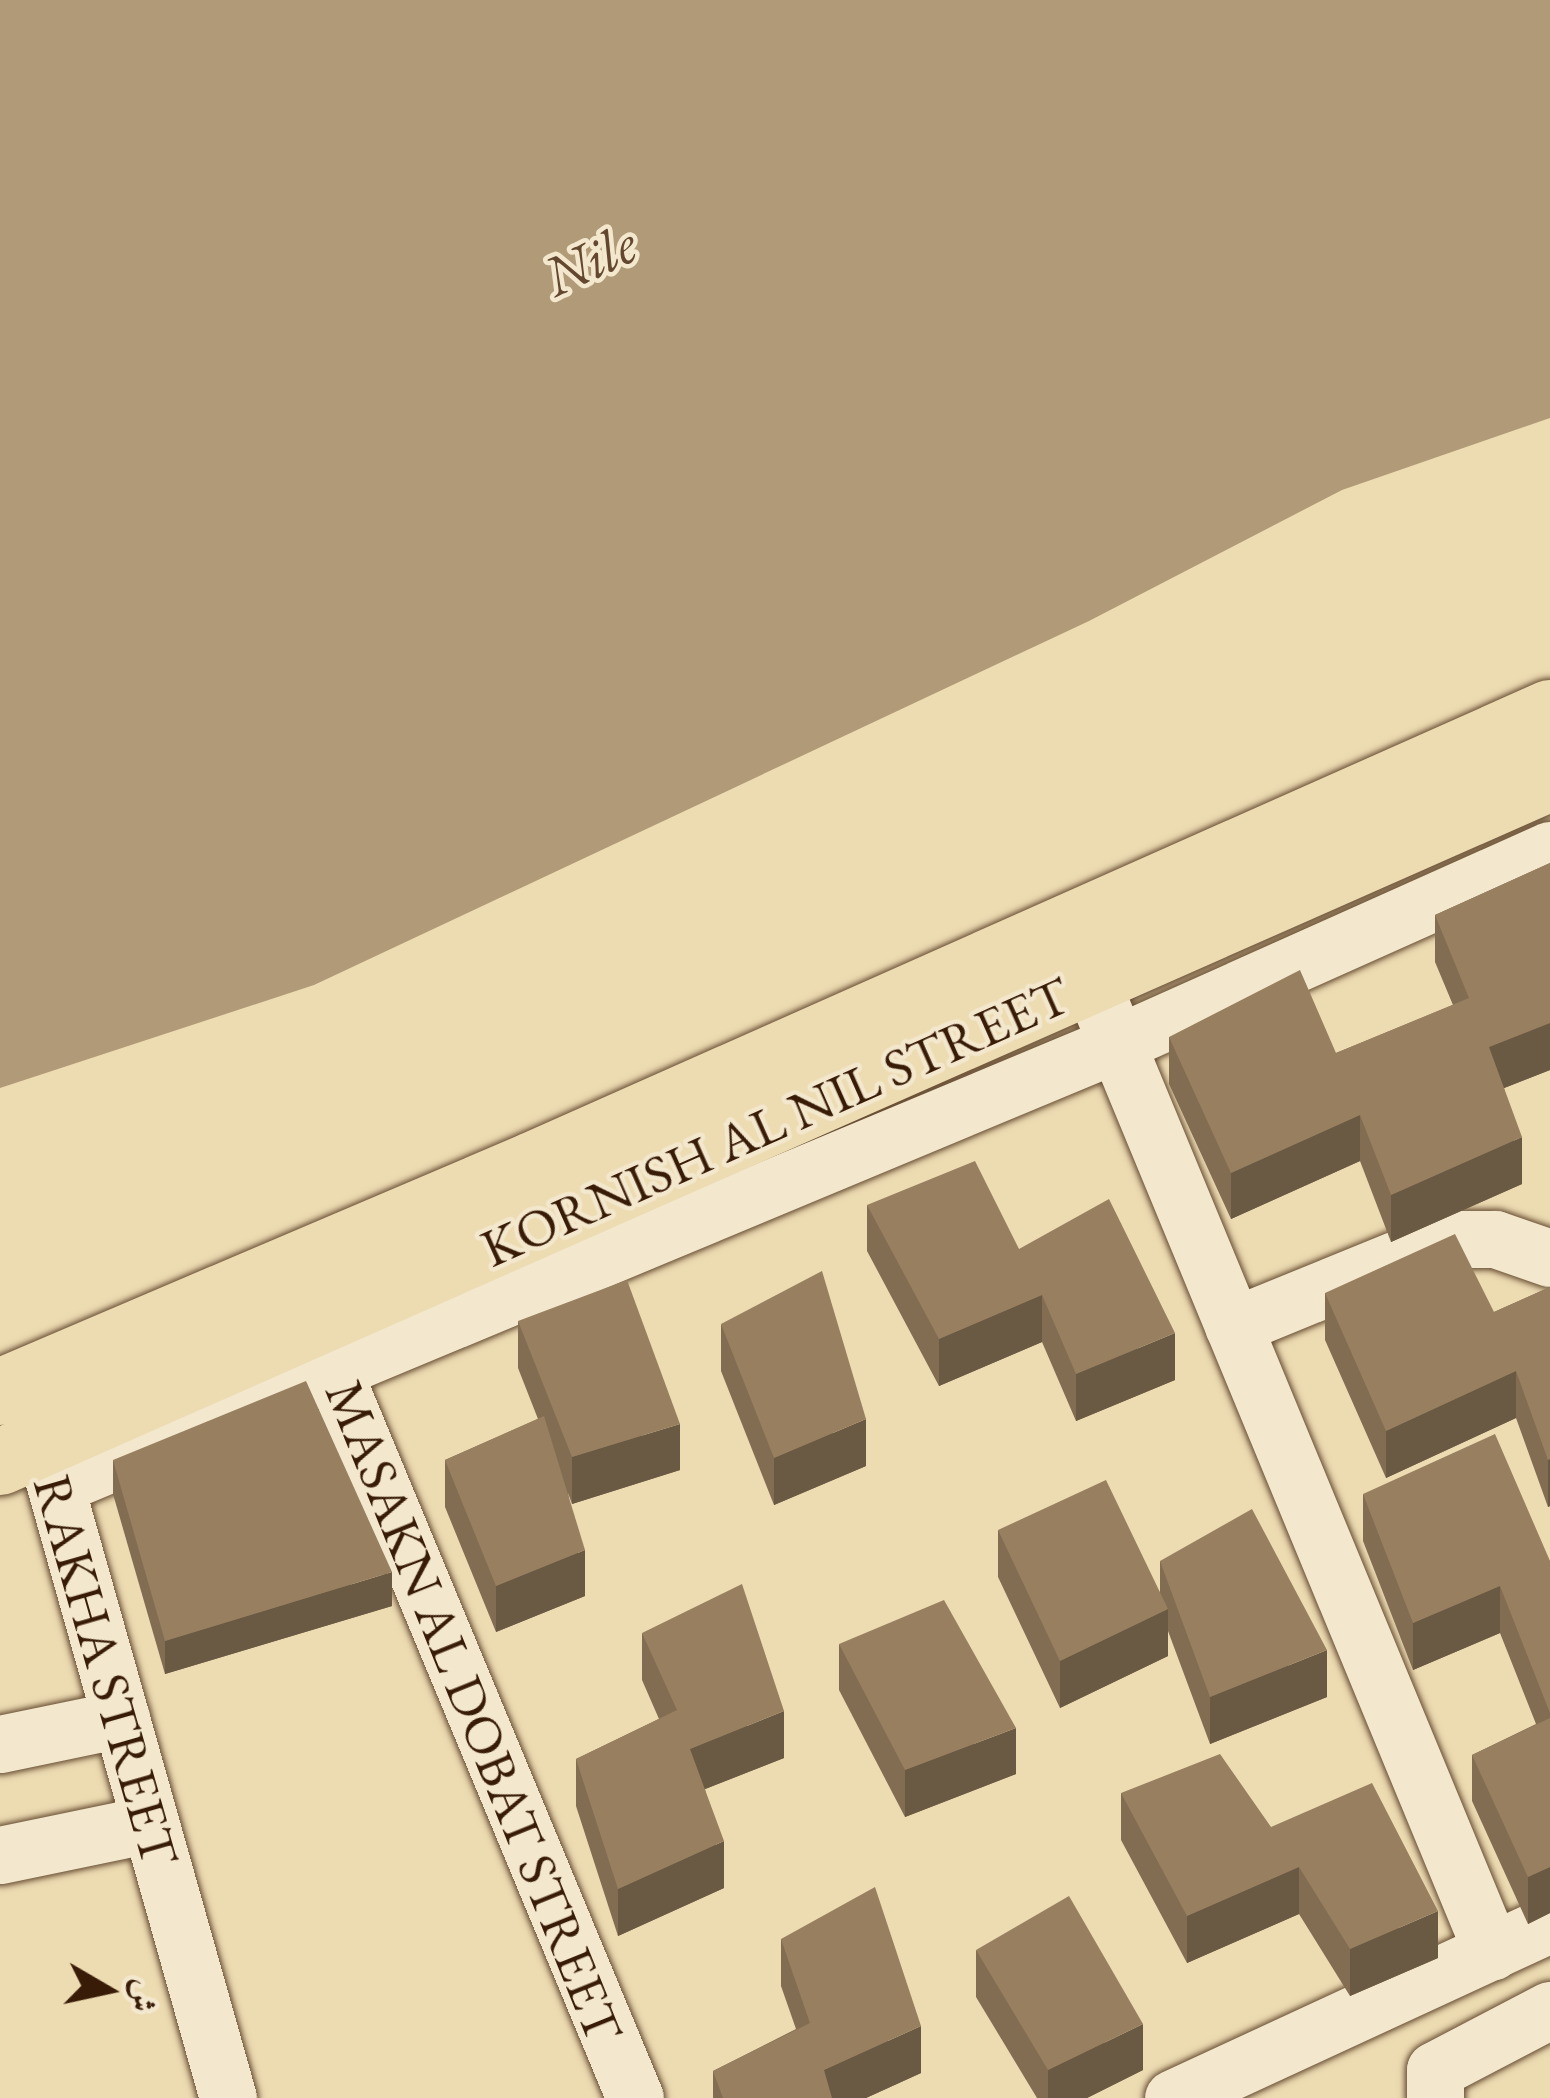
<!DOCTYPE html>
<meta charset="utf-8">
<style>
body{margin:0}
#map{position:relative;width:1550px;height:2098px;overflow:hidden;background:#eddbb2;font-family:"EB Garamond",Amiri,serif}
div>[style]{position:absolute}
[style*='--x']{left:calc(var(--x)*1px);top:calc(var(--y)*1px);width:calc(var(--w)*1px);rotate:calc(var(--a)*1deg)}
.water>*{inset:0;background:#b09a78}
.roads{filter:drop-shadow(0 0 3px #664c32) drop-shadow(0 0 3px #664c32)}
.minor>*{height:57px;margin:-28.5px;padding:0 28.5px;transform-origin:28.5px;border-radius:28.5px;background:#f3e8cd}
.highway>*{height:66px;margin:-33px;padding:0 33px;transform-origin:33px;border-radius:33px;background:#eddbb2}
.wall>*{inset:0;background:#826d53}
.shaded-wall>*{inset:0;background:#6a5943}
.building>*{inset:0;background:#977f60}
span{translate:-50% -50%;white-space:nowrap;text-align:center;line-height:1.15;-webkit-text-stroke:9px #f3e8cd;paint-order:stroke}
.street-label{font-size:54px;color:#391c08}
.water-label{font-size:57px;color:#63482f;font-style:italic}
.north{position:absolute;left:48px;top:1930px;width:120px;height:120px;-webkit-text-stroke:9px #f3e8cd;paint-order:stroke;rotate:99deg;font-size:33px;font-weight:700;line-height:48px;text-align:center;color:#391c08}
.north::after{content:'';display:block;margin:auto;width:42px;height:54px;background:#391c08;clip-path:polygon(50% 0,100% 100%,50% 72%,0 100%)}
</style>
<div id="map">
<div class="water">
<div style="clip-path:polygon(0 0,1550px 0,1550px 418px,1342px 490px,1089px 621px,314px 985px,0 1088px)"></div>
</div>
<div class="roads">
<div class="minor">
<div style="--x:1102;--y:1008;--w:1021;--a:67.55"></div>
<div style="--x:1233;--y:1326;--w:230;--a:-22.2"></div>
<div style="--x:1446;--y:1239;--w:49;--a:0"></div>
<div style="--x:1495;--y:1239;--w:58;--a:19.1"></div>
<div style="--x:319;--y:1337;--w:824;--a:67.45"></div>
<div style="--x:46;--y:1453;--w:670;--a:74.24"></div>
<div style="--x:56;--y:1486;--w:1148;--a:-22.64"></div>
<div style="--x:1116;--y:1044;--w:475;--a:-24.1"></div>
<div style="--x:0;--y:1744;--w:124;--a:-11.7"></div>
<div style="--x:0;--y:1855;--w:153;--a:-11.7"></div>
<div style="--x:1173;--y:2098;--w:415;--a:-24.8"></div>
<div style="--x:1435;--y:2098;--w:28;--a:-90"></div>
<div style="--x:1435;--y:2070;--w:130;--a:-27.6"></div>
</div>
<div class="highway">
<div style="--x:0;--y:1392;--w:579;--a:-23.07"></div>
<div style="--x:533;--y:1165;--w:1113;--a:-23.96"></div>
<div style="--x:0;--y:1462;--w:1694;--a:-23.81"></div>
</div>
</div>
<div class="wall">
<div style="clip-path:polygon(1550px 863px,1550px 1070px,1504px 1088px,1522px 1184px,1391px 1242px,1360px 1161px,1231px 1219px,1169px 1084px,1169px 1037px,1336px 1053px,1453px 1005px,1435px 962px,1435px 915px)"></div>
<div style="clip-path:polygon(867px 1205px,1019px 1249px,1175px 1380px,1076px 1421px,1042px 1342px,939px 1386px,867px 1251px)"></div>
<div style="clip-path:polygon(1550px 1287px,1550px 1506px,1548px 1507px,1516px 1418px,1386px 1478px,1325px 1340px,1325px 1293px,1494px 1312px)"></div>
<div style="clip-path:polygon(518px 1321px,680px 1470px,572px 1504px,568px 1493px,585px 1596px,496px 1632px,445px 1507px,445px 1460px,538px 1419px,518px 1368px)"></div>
<div style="clip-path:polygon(721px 1324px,866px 1466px,774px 1505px,721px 1371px)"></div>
<div style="clip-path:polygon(113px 1460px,392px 1606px,165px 1674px,113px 1494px)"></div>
<div style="clip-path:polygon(1363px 1494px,1550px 1561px,1550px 1913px,1528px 1924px,1472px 1801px,1472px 1755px,1536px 1724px,1500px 1633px,1413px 1670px,1363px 1541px)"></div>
<div style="clip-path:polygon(998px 1530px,1160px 1592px,1160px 1561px,1327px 1697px,1210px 1744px,1168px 1631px,1168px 1656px,1060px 1708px,998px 1577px)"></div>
<div style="clip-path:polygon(642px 1633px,784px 1758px,705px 1789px,724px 1888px,618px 1936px,576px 1806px,576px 1759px,659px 1719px,642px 1680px)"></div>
<div style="clip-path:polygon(839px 1644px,1016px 1774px,905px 1817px,839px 1690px)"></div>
<div style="clip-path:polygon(1121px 1793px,1271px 1827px,1438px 1958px,1350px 1996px,1299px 1914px,1187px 1963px,1121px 1840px)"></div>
<div style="clip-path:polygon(781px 1939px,921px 2073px,866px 2098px,713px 2098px,713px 2071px,796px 2029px,781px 1986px)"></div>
<div style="clip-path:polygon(976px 1950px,1143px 2070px,1087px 2098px,1037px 2098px,976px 1997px)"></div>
</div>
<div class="shaded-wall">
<div style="clip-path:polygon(1550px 1023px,1550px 1070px,1489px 1094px,1489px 1047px)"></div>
<div style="clip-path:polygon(1360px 1115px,1360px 1161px,1231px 1219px,1231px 1173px)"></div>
<div style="clip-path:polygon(1522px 1137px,1522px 1184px,1391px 1242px,1391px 1195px)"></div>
<div style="clip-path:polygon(1042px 1295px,1042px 1342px,939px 1386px,939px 1339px)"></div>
<div style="clip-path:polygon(1175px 1333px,1175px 1380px,1076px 1421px,1076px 1374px)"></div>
<div style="clip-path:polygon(1516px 1371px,1516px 1418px,1386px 1478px,1386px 1431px)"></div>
<div style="clip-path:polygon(866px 1419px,866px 1466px,774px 1505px,774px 1458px)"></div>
<div style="clip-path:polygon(680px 1424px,680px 1470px,572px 1504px,572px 1457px)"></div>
<div style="clip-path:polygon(1550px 1459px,1550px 1506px,1548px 1507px,1548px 1460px)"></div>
<div style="clip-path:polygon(585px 1550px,585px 1596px,496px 1632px,496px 1586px)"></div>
<div style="clip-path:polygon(392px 1572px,392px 1606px,165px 1674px,165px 1641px)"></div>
<div style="clip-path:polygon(1500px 1586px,1500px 1633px,1413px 1670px,1413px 1623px)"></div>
<div style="clip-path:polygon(1168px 1609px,1168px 1656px,1060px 1708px,1060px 1661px)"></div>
<div style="clip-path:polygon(1327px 1650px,1327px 1697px,1210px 1744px,1210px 1697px)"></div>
<div style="clip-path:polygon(784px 1711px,784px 1758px,690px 1795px,690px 1749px)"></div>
<div style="clip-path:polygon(1016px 1728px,1016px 1774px,905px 1817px,905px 1770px)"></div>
<div style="clip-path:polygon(724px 1841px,724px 1888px,618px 1936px,618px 1889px)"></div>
<div style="clip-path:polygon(1299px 1867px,1299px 1914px,1187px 1963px,1187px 1916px)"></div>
<div style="clip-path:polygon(1550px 1867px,1550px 1913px,1528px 1924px,1528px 1877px)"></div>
<div style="clip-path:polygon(1438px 1911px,1438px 1958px,1350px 1996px,1350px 1949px)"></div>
<div style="clip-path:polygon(1143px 2024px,1143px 2070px,1087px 2098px,1048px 2098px,1048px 2070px)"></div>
<div style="clip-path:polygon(921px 2026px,921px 2073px,866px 2098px,824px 2098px,824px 2070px)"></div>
</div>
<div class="building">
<div style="clip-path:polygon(1550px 863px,1550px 1023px,1489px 1047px,1522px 1137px,1391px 1195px,1360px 1115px,1231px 1173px,1169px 1037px,1300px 970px,1336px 1053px,1469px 998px,1435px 915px)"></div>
<div style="clip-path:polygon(975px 1161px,1019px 1249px,1109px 1199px,1175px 1333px,1076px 1374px,1042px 1295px,939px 1339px,867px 1205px)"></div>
<div style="clip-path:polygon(1455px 1234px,1494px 1312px,1550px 1287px,1550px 1459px,1548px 1460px,1516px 1371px,1386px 1431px,1325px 1293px)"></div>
<div style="clip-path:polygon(822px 1271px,866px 1419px,774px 1458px,721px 1324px)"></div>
<div style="clip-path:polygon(627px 1280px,680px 1424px,572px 1457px,518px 1321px)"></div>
<div style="clip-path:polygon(306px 1381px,392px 1572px,165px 1641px,113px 1460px)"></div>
<div style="clip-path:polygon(544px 1416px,585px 1550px,496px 1586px,445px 1460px)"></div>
<div style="clip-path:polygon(1495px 1434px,1550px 1561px,1550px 1713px,1500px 1586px,1413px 1623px,1363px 1494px)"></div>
<div style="clip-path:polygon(1106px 1480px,1168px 1609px,1060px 1661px,998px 1530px)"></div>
<div style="clip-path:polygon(1252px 1509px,1327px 1650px,1210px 1697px,1160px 1561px)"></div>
<div style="clip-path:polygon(742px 1584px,784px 1711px,690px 1749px,724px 1841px,618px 1889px,576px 1759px,677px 1710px,642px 1633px)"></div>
<div style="clip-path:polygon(944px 1600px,1016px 1728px,905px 1770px,839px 1644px)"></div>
<div style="clip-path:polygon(1550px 1718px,1550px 1867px,1528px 1877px,1472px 1755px)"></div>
<div style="clip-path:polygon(1220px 1754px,1271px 1827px,1372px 1783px,1438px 1911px,1350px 1949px,1299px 1867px,1187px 1916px,1121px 1793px)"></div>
<div style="clip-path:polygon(875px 1887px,921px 2026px,824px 2070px,832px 2098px,723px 2098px,713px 2071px,810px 2023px,781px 1939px)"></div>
<div style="clip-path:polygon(1069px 1896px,1143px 2024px,1048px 2070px,976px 1950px)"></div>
</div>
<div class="street-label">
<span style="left:775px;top:1121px;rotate:-24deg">KORNISH AL NIL STREET</span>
<span style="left:107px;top:1670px;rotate:74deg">RAKHA STREET</span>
<span style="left:475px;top:1711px;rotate:68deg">MASAKN AL DOBAT STREET</span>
</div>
<div class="water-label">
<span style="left:590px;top:260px;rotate:-25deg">Nile</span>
</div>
<div class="north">ش</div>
</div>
